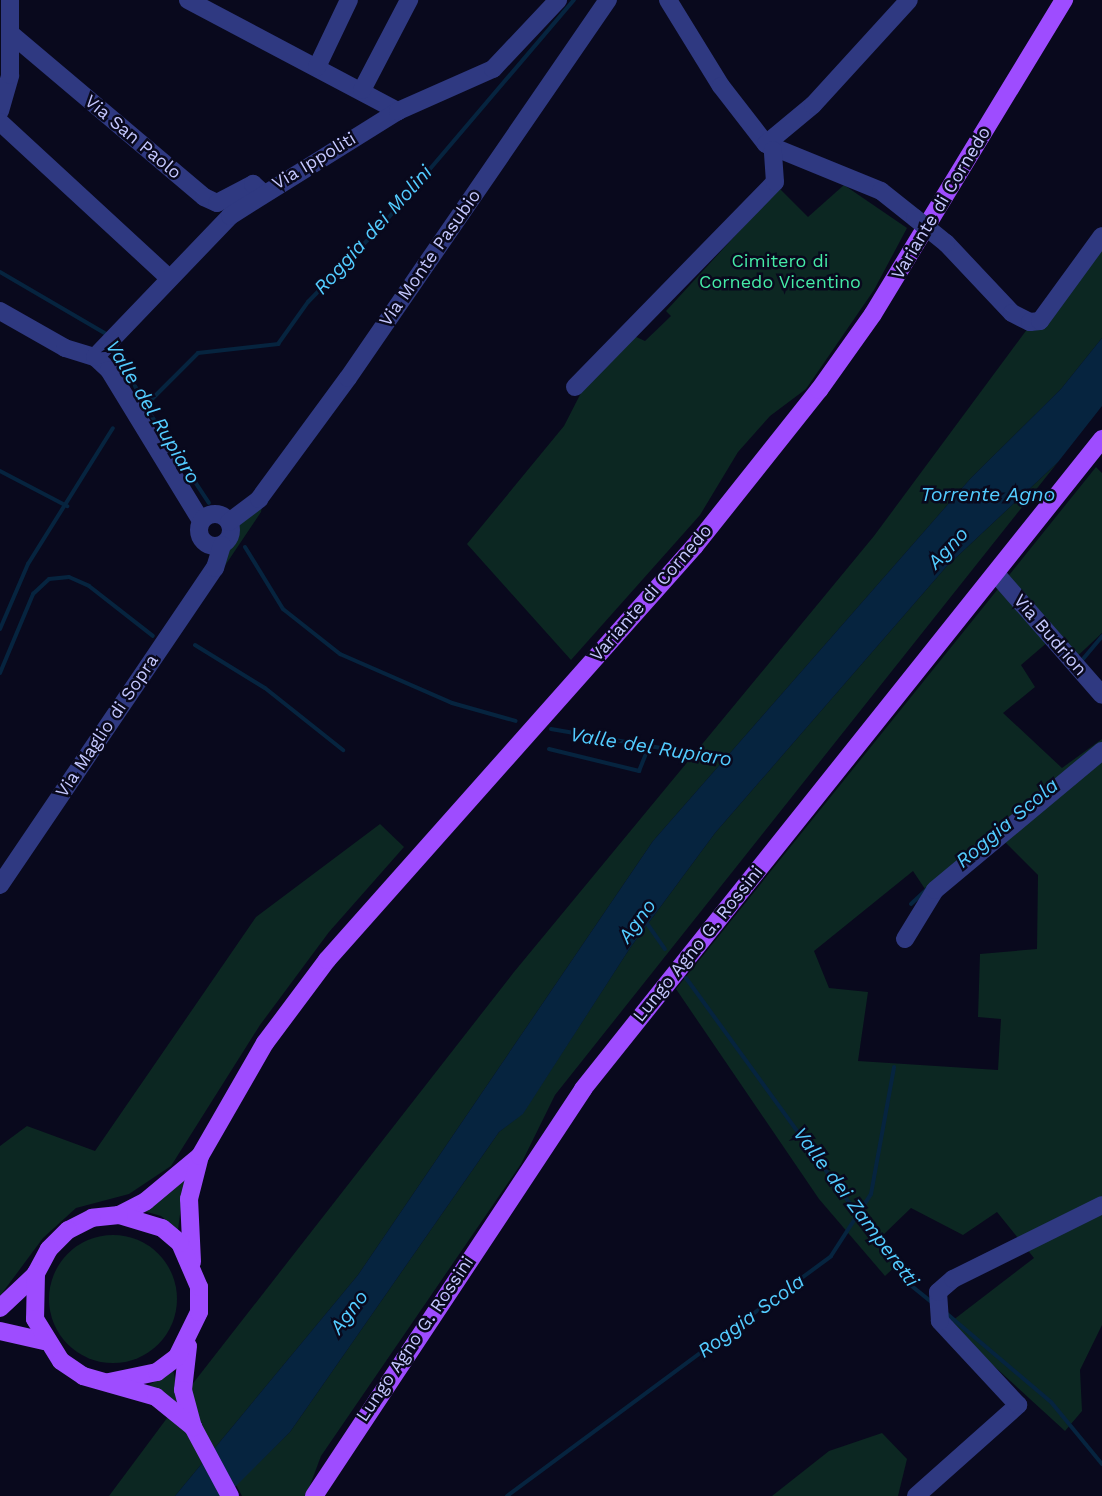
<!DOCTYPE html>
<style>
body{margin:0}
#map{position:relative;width:1102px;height:1496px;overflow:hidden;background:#09091d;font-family:"Work Sans",sans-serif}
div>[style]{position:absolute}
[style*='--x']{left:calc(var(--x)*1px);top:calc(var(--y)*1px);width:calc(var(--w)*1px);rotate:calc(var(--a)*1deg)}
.green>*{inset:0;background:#0c2722}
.round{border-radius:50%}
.water>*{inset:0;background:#06243f}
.stream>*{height:4px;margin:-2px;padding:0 2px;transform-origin:2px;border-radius:2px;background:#06243f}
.minor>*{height:18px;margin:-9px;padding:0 9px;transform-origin:9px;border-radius:9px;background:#2f3981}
.minor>.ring{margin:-9px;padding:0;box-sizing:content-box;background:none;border:18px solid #2f3981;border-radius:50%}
.major>*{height:18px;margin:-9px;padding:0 9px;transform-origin:9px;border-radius:9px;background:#9e4cff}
.minor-bridge>*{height:18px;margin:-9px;padding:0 9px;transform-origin:9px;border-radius:9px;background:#2f3981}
span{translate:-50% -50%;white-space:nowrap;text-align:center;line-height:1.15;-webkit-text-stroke:5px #09091d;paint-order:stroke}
.street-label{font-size:18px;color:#c5c8ff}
.park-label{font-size:18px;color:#45eba6}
.water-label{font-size:20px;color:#53ccff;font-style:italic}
</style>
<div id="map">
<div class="green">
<div style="clip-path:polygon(844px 185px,907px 228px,874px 290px,806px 389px,770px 416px,738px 452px,700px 515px,571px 660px,467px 544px,564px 426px,583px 389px,634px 336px,645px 341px,671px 316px,666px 311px,779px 188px,808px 217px)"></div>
<div style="clip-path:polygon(1102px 228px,1102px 338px,1061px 389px,971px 478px,653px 841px,358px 1275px,175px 1496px,109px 1496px,176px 1406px,146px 1387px,173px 1370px,180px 1400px,514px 972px,874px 536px)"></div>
<div style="clip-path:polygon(1058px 462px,555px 1095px,521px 1164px,321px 1456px,306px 1496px,242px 1496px,236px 1485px,290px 1432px,499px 1132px,523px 1113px,630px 948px,715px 833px,946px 567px)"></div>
<div style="clip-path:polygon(evenodd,1096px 467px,1102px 473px,1102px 633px,1069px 664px,1049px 641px,1021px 665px,1035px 687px,1003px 713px,1062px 768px,1102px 739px,1102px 1325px,1080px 1370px,1082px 1411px,1065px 1431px,948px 1324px,1034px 1258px,997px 1212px,963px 1235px,911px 1208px,882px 1236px,901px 1261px,885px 1276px,819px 1199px,676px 989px,1096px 467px,998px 835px,1038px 875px,1037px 949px,980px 954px,978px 1017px,1001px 1019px,998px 1070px,858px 1061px,868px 992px,829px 988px,814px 951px,913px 871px,927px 892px,998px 835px)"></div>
<div style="clip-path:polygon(262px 507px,261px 512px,220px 573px,234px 522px)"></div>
<div style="clip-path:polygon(380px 824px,404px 847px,329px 932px,260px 1025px,171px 1166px,129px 1194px,76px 1208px,43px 1238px,0 1296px,0 1146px,27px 1126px,95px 1151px,256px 917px)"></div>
<div style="clip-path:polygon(185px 1175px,178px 1230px,161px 1216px,140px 1210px)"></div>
<div class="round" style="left:49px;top:1235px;width:128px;height:128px"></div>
<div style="clip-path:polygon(882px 1433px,907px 1459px,898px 1496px,772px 1496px,829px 1451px)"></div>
</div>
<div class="water">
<div style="clip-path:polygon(1102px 338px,1102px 406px,1058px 462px,946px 567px,715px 833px,630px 948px,523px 1114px,499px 1132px,290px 1432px,226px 1496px,175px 1496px,358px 1275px,653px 841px,971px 478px,1061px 389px)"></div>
</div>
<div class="stream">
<div style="--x:0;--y:272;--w:125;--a:30.3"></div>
<div style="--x:114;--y:344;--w:69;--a:63.4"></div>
<div style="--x:145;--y:406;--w:116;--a:56.6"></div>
<div style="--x:145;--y:406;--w:75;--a:-45"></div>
<div style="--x:198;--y:353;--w:81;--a:-6.4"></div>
<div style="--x:278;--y:344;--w:52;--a:-54.5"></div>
<div style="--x:308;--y:302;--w:110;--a:-46.1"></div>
<div style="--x:384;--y:223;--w:293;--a:-49.6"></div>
<div style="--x:0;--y:471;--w:76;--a:27.6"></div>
<div style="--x:245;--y:547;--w:73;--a:58.5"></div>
<div style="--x:283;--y:609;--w:73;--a:38.3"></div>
<div style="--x:340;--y:654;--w:122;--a:23.6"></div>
<div style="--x:452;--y:703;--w:66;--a:15.7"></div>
<div style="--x:0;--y:629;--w:71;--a:-66.7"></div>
<div style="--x:28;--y:564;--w:160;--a:-58"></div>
<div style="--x:195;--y:645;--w:82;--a:31.6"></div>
<div style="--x:265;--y:688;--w:100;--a:38.5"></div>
<div style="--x:1083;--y:659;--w:30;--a:-50"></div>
<div style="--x:0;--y:673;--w:86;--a:-67.3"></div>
<div style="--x:33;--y:594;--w:22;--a:-43"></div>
<div style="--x:49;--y:579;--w:20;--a:-6"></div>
<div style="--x:69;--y:577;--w:22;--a:24"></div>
<div style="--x:89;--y:586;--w:81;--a:38"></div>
<div style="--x:551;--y:729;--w:182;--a:9.8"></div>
<div style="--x:549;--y:749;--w:93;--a:13.7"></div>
<div style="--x:639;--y:771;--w:24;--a:-68"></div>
<div style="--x:911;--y:904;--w:21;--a:-43"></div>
<div style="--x:646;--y:922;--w:33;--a:55"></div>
<div style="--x:686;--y:978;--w:377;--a:54"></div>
<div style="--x:908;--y:1283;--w:32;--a:39"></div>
<div style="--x:946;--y:1313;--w:138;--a:40.3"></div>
<div style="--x:1051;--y:1402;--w:80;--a:50.6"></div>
<div style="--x:507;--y:1496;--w:403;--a:-36.5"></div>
<div style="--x:831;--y:1256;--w:74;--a:-57.2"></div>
<div style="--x:871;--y:1194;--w:129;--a:-79.7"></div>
</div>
<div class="minor">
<div style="--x:188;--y:0;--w:238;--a:27.9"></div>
<div style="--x:668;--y:0;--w:101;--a:58.4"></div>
<div style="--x:721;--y:86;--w:73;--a:52.2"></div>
<div style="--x:766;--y:144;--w:124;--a:22.2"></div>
<div style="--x:881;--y:191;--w:43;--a:38.5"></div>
<div style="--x:10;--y:33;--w:254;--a:40.2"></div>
<div style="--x:204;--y:197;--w:14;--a:25"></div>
<div style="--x:217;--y:203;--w:41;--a:-27.8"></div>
<div style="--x:253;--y:184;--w:12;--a:42"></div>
<div style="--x:317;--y:67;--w:74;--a:-64.5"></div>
<div style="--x:362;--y:90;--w:102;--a:-62.4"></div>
<div style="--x:0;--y:111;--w:37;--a:-74"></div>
<div style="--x:10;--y:75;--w:75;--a:-90"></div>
<div style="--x:0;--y:122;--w:229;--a:42.7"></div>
<div style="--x:766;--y:144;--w:61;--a:-39.7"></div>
<div style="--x:813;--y:105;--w:142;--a:-47.6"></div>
<div style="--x:946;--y:243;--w:96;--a:46.7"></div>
<div style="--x:1012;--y:313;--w:20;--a:27"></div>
<div style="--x:1030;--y:322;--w:10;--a:-6"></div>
<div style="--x:1040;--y:321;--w:105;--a:-53.9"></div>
<div style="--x:0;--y:311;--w:75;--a:29.6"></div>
<div style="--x:65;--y:348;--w:31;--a:17"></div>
<div style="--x:95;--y:357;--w:19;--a:43"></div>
<div style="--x:109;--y:370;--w:177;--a:58.6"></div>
<div style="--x:95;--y:357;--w:195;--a:-46.2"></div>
<div style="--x:230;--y:216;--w:198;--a:-32"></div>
<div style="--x:398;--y:111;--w:104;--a:-23.9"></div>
<div style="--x:493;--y:69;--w:95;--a:-46.7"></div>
<div style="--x:575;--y:387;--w:286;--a:-45.7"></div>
<div style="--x:775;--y:182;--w:32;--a:-94"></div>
<div class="ring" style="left:199px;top:514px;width:14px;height:14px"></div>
<div style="--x:229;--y:522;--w:38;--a:-37"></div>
<div style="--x:259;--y:499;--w:150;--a:-53.7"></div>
<div style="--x:348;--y:378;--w:459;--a:-55.5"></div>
<div style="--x:997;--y:575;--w:159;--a:48.8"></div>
<div style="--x:0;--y:885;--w:383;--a:-55.9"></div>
<div style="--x:215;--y:568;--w:24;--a:-73"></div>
<div style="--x:905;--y:939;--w:57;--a:-58.5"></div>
<div style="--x:935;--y:890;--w:217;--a:-39.8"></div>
<div style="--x:916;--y:1496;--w:137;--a:-41.7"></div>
<div style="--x:1018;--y:1405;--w:115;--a:-132.9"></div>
<div style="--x:940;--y:1321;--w:29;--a:-94"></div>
<div style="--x:938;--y:1292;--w:20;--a:-41"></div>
<div style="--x:953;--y:1279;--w:166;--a:-26.4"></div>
</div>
<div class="major">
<div style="--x:119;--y:1215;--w:30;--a:-27"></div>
<div style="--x:146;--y:1201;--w:70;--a:-39.8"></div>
<div style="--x:192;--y:1262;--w:63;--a:-92.7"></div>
<div style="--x:189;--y:1199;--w:44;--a:-75.7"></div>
<div style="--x:200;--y:1156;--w:130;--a:-60.1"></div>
<div style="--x:265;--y:1043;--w:104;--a:-53.2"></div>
<div style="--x:327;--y:960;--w:553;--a:-48.38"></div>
<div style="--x:694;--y:547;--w:201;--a:-51.5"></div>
<div style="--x:819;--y:390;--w:93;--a:-54.6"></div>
<div style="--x:873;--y:314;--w:368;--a:-58.7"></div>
<div style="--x:0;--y:1308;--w:48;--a:-43.3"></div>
<div style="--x:0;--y:1331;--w:45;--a:12.8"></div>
<div style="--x:188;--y:1346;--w:44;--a:96.5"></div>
<div style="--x:183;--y:1390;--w:38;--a:75"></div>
<div style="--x:193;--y:1427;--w:78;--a:61.8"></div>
<div style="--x:109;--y:1382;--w:49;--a:-11.8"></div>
<div style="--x:157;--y:1372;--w:25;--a:-37"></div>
<div style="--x:177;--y:1357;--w:50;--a:-63.9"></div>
<div style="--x:199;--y:1312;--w:25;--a:-90"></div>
<div style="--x:199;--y:1287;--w:48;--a:-113.4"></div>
<div style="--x:180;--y:1243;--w:23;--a:-140"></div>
<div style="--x:162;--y:1228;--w:45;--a:-163.2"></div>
<div style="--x:119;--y:1215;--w:27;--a:174"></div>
<div style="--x:92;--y:1218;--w:27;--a:153"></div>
<div style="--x:68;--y:1230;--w:27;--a:135"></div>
<div style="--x:49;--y:1249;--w:27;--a:118"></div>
<div style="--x:36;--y:1273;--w:46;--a:91.2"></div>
<div style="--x:35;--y:1319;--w:49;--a:58.2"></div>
<div style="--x:61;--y:1361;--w:27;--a:34"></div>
<div style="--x:83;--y:1376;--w:76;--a:16"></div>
<div style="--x:156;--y:1397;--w:48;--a:39"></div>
<div style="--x:314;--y:1496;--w:488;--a:-56.5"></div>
<div style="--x:583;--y:1089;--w:832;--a:-51.39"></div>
</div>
<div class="minor-bridge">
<div style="--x:915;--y:218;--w:40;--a:39"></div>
</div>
<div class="street-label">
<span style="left:133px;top:137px;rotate:40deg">Via San Paolo</span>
<span style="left:314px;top:161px;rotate:-31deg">Via Ippoliti</span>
<span style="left:941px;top:203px;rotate:-59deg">Variante di Cornedo</span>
<span style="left:430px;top:258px;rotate:-55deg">Via Monte Pasubio</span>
<span style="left:651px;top:593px;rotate:-49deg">Variante di Cornedo</span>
<span style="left:1050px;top:635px;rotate:49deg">Via Budrion</span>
<span style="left:107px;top:726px;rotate:-56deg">Via Maglio di Sopra</span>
<span style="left:698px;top:944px;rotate:-51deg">Lungo Agno G. Rossini</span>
<span style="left:415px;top:1339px;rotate:-56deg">Lungo Agno G. Rossini</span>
</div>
<div class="park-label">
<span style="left:780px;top:272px">Cimitero di<br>Cornedo Vicentino</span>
</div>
<div class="water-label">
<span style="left:373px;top:230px;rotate:-48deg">Roggia dei Molini</span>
<span style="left:153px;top:412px;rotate:59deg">Valle del Rupiaro</span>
<span style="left:988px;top:494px">Torrente Agno</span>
<span style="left:948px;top:548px;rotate:-47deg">Agno</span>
<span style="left:651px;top:747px;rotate:9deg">Valle del Rupiaro</span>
<span style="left:1007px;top:823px;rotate:-40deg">Roggia Scola</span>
<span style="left:637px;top:921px;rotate:-54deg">Agno</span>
<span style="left:856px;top:1207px;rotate:53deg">Valle dei Zamperetti</span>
<span style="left:349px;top:1312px;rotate:-53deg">Agno</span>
<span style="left:751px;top:1316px;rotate:-36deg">Roggia Scola</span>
</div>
</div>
